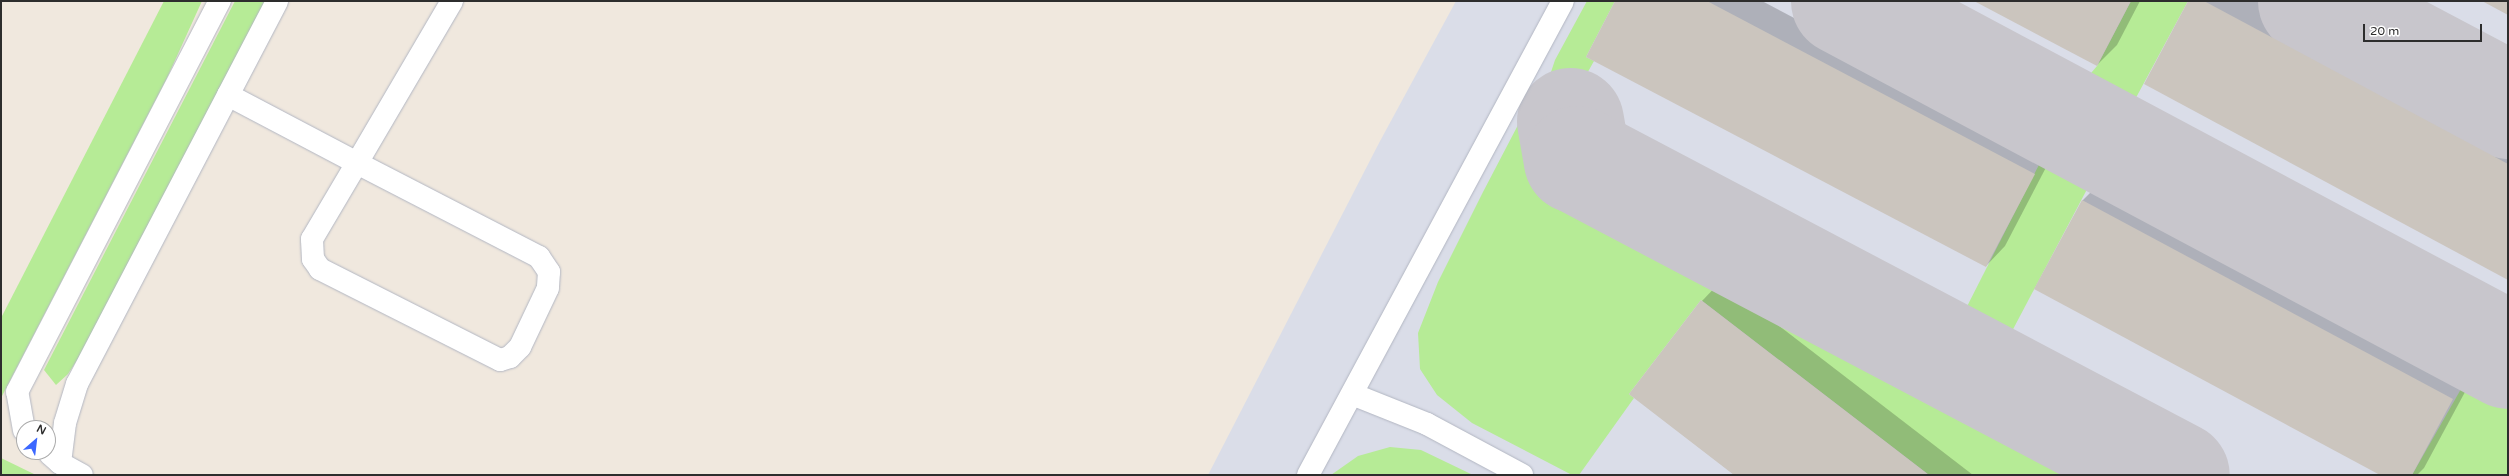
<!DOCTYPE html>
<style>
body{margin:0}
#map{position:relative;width:2509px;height:476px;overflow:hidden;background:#f0e8de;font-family:"Varela Round",sans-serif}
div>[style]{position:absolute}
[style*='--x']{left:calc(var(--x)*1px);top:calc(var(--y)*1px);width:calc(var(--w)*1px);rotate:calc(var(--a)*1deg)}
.airport>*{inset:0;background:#dadde8}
.green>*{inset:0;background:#b6eb96}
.shadow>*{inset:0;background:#0003}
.taxiway>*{height:107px;margin:-53.5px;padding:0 53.5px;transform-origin:53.5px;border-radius:53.5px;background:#c8c6cc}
.building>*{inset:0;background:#cbc5be}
.roads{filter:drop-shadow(0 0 1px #b2b6c2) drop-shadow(0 0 1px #b2b6c2)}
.minor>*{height:22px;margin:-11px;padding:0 11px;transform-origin:11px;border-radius:11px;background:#fff}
span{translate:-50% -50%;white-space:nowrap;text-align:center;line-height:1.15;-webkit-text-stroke:4px #fff;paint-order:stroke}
.frame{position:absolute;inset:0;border:2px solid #2d2d2d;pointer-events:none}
.north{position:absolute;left:16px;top:420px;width:40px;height:40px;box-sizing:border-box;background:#fff;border:1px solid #ababab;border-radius:50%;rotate:28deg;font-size:11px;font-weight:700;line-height:16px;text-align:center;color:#2d2d2d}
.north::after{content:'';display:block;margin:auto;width:14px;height:18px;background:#3c68ff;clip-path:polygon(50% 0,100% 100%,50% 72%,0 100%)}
.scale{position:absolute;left:2363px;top:24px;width:119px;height:18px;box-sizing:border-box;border:2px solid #2d2d2d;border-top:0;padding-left:5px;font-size:12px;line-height:14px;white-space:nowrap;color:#2d2d2d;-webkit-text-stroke:3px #fff;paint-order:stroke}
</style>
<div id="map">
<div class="airport">
<div style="clip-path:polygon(1456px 1px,2508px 1px,2508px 475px,1208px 475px,1379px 143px)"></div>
</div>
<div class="green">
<div style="clip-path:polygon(164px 1px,202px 1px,167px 78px,1px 398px,1px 318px)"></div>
<div style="clip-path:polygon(235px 1px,265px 1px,84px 350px,68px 374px,56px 385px,44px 370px)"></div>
<div style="clip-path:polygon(1587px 1px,1615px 1px,1586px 57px,1594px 61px,1570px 104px,1557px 96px,1551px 72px,1555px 60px)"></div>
<div style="clip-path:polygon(2131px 1px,2188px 1px,2131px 107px,2116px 118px,2101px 119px,2089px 108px,2083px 92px,2086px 79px,2097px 66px)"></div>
<div style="clip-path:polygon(1529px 118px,1549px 123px,1558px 129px,1532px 181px,2083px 475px,1929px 475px,1701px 300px,1629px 394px,1634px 398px,1579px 475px,1572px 475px,1472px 423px,1437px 395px,1420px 369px,1418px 333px,1438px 282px,1483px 192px,1518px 125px)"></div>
<div style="clip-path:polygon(2059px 149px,2088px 164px,2094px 176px,2000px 354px,1954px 332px,2046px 151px)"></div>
<div style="clip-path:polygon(2465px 382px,2481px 382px,2508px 397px,2508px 475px,2412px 475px)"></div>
<div style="clip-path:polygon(1390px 447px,1421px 450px,1473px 475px,1331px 475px,1358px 456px)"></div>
<div style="clip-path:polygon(1px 458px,36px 475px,1px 475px)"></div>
</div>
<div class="shadow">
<div style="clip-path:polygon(1616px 1px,1762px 1px,2053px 154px,2005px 246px,1986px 266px)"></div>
<div style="clip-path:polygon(1976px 1px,2140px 1px,2117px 45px,2097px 65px)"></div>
<div style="clip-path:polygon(2189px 1px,2259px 1px,2508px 134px,2508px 278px)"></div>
<div style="clip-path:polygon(2102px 181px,2472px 379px,2424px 468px,2417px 475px,2383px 475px,2082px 201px)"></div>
<div style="clip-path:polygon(1721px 281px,1973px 475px,1735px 475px,1630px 394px,1702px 301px)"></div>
</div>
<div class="taxiway">
<div style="--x:1844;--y:1;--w:752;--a:28.06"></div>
<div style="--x:2311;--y:1;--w:223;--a:27.8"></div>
<div style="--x:1570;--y:121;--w:39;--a:80"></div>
<div style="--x:1577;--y:159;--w:677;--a:27.81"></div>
</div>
<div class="building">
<div style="clip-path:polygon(1615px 1px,1707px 1px,2035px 174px,1986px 267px,1586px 57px)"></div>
<div style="clip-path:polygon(1974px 1px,2131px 1px,2097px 66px)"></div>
<div style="clip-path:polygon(2188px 1px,2204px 1px,2508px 164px,2508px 280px,2144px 84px)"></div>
<div style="clip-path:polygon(2482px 1px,2508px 1px,2508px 15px)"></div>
<div style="clip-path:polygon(2082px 200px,2453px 399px,2412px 475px,2380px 475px,2034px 289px)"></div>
<div style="clip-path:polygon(1701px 300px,1714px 310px,1929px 475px,1734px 475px,1634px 398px,1629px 394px)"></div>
</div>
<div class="roads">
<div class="minor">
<div style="--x:228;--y:95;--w:146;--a:27.8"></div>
<div style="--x:357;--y:163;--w:188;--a:-59.6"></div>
<div style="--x:357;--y:163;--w:205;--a:27.3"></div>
<div style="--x:539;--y:257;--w:18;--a:56"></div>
<div style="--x:549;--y:272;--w:16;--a:94"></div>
<div style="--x:548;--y:288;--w:65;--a:115.4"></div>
<div style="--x:520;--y:347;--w:14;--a:135"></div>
<div style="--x:510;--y:357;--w:10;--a:163"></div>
<div style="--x:500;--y:360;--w:202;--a:-153.2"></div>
<div style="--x:320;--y:269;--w:12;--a:-125"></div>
<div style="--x:313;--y:259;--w:20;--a:-93"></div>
<div style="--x:312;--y:239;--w:88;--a:-59.4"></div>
<div style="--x:1352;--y:394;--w:81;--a:21.8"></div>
<div style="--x:1427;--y:424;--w:108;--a:28.2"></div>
<div style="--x:24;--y:430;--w:39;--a:-100"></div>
<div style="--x:17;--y:392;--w:441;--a:-62.6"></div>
<div style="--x:50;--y:454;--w:13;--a:42"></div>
<div style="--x:60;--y:463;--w:25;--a:29"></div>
<div style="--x:60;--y:463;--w:40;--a:-82.9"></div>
<div style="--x:65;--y:423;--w:41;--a:-72.9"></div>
<div style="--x:77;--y:384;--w:432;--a:-62.4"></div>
<div style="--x:1308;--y:475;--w:538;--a:-61.72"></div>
</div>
</div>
<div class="frame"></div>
<div class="north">N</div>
<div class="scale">20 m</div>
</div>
